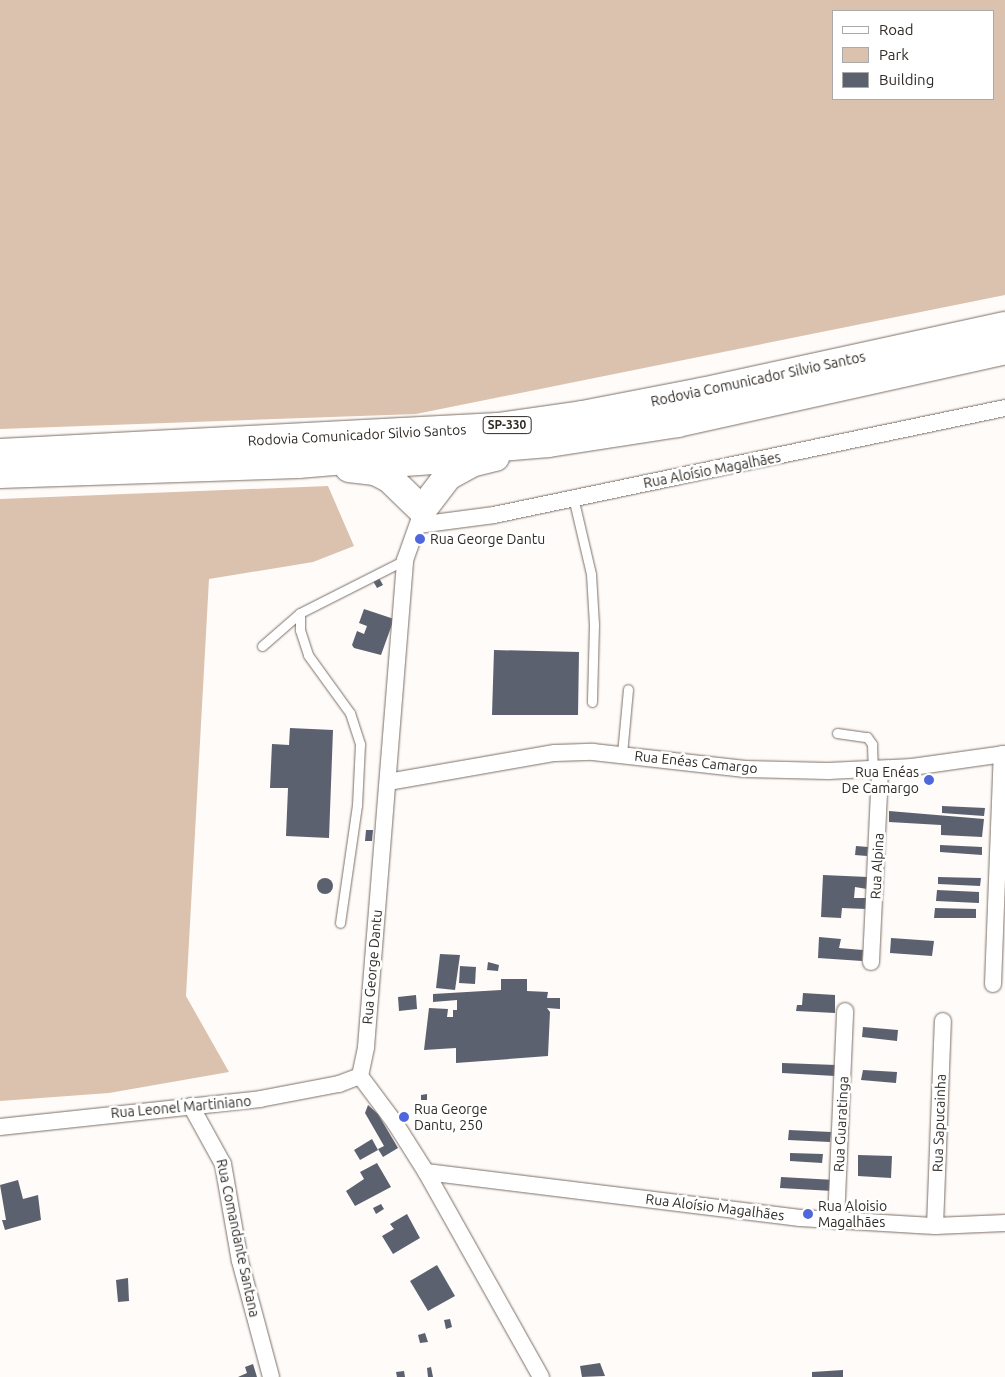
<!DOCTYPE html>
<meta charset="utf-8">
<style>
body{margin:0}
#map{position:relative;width:1005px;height:1377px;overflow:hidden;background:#fefbf9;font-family:Ubuntu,sans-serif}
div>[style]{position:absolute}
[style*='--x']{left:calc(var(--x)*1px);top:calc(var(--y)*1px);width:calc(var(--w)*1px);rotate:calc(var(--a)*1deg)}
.green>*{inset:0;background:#dbc2af}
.building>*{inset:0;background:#5c616f}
.round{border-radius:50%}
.roads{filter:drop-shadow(0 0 1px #7d6f65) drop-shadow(0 0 1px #7d6f65)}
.lane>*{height:9px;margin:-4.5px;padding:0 4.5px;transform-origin:4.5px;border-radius:4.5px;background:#fff}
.street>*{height:16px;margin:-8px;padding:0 8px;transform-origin:8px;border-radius:8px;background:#fff}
.highway>*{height:28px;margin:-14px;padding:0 14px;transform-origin:14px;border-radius:14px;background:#fff}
.dots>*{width:14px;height:14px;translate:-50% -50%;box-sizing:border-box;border:2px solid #fff;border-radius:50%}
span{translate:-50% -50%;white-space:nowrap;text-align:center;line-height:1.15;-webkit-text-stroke:5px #fff;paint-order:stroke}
.shield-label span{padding:1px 4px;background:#fff;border:1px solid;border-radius:4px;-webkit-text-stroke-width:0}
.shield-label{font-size:12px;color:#302b26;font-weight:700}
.street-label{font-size:14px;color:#302b26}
.poi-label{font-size:14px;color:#302b26}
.left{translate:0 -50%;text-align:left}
.right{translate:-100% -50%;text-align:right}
.legend{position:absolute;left:832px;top:10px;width:162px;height:90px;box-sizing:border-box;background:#fff;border:1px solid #acaaa8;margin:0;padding:6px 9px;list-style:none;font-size:15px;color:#302b26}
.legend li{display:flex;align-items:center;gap:10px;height:25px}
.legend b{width:25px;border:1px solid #acaaa8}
</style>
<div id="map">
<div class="green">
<div style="clip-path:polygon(evenodd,0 0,1005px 0,1005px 295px,416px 414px,0 429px,0 0,994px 11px,994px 99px,834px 99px,834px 11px,994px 11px)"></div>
<div style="clip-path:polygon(328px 486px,354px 546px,313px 562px,209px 579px,186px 996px,229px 1072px,109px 1093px,0 1101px,0 499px)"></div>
</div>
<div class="building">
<div style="clip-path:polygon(379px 578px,383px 585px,377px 588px,373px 581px)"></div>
<div style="clip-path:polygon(364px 609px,394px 619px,381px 655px,354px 648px,352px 645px,357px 631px,364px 634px,367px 626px,359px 623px)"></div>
<div style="clip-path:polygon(494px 650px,579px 652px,578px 715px,492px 715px)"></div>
<div style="clip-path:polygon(290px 728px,333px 730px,329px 838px,286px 836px,288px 788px,270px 788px,272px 744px,289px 745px)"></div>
<div style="clip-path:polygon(942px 806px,985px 808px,984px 816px,942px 813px)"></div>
<div style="clip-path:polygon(889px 811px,984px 819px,982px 837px,941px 835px,941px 825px,889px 822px)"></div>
<div style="clip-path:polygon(366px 830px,373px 830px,372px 841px,365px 841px)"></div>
<div style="clip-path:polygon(940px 845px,982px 847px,982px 855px,940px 852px)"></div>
<div style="clip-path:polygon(856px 846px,868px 847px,867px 856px,855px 855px)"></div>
<div style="clip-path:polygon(823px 875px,868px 877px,867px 889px,855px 887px,854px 898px,866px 898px,866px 909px,842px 908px,841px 918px,821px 917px)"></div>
<div style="clip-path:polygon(938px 877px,981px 878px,980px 886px,938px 884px)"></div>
<div class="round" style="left:317px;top:878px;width:16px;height:16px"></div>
<div style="clip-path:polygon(937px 890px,979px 892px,979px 903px,936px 901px)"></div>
<div style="clip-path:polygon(935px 908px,976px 909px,976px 918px,934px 918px)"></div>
<div style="clip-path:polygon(819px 937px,841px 939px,839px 948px,863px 950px,862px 961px,818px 958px)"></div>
<div style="clip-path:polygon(891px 938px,934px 941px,932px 956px,890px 953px)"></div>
<div style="clip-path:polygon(440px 954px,460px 955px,455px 990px,436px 988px)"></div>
<div style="clip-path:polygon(488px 962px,499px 965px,498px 971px,487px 970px)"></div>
<div style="clip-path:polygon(460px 966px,476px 967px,475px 984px,459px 983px)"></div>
<div style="clip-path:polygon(501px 979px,527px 979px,527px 991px,548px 992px,547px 998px,560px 998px,560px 1009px,547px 1008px,550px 1012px,548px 1056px,456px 1063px,456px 1048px,424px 1050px,429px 1008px,448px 1009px,447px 1017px,453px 1017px,453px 1010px,457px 1010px,457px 1000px,433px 1002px,433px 994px,501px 990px)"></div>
<div style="clip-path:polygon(803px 993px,835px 995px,835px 1013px,796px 1011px,797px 1005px,802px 1005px)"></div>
<div style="clip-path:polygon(416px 995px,417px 1009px,399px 1011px,398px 997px)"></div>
<div style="clip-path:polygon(863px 1027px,898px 1030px,897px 1041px,862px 1037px)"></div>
<div style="clip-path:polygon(782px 1063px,836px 1065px,835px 1076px,782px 1073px)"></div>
<div style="clip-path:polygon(863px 1070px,897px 1072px,896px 1083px,861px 1080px)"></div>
<div style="clip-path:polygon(427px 1094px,427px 1100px,421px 1100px,421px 1095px)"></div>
<div style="clip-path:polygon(368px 1105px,378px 1114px,398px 1148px,383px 1157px,378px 1149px,384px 1146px,365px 1113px)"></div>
<div style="clip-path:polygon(789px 1130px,831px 1132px,830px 1142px,788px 1140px)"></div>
<div style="clip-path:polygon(372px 1139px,378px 1150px,360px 1160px,354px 1150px)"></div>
<div style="clip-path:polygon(790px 1153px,823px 1154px,822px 1163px,790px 1161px)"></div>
<div style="clip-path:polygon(858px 1155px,892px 1156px,891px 1178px,858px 1176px)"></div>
<div style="clip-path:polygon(377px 1163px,391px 1187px,355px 1206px,346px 1191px,364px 1179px,360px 1172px)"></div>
<div style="clip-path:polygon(781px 1177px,835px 1180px,833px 1191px,780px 1188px)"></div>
<div style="clip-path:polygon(18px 1180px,23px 1199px,38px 1195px,41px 1220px,5px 1230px,2px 1220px,6px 1220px,0 1185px)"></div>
<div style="clip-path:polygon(381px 1204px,384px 1209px,376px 1214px,373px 1208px)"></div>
<div style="clip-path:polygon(407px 1214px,420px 1238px,393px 1254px,382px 1236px,394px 1229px,390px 1224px)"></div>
<div style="clip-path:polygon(437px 1265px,455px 1296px,428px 1311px,410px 1281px)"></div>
<div style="clip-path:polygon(128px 1278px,129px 1301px,118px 1302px,116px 1280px)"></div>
<div style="clip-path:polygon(450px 1319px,452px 1327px,446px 1329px,444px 1320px)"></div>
<div style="clip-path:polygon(425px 1333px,428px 1342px,420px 1343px,418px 1335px)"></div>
<div style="clip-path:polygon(600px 1363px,605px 1376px,582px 1377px,580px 1366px)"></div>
<div style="clip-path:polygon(253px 1364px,257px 1377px,238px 1377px,247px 1373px,245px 1367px)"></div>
<div style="clip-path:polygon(431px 1367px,433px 1377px,428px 1377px,427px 1368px)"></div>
<div style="clip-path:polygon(843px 1370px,843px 1377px,812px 1377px,812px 1372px)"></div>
<div style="clip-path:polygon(404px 1371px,405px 1377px,397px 1377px,396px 1372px)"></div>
</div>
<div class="roads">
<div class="lane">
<div style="--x:391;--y:472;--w:56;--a:-4.1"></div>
<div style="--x:573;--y:497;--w:79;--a:76.8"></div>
<div style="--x:591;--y:574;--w:50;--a:86.6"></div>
<div style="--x:594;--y:624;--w:78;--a:91.5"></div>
<div style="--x:300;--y:613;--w:17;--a:90"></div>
<div style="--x:300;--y:630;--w:26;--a:72"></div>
<div style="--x:308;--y:655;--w:72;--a:54.1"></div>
<div style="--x:350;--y:713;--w:33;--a:72"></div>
<div style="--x:360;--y:744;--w:61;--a:92.8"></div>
<div style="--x:357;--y:805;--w:119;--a:98.2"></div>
<div style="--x:262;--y:646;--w:50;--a:-41"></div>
<div style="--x:300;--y:613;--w:118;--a:-26.8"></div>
<div style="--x:837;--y:733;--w:30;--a:8"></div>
<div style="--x:867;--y:737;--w:9;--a:54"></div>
<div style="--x:872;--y:744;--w:26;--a:88"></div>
<div style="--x:622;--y:754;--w:65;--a:-84.7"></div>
</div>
<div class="street">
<div style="--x:418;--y:525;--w:77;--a:-7.5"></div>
<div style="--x:494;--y:515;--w:522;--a:-11.83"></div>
<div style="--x:388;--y:782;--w:169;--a:-9.9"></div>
<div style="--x:555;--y:753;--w:38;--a:-2"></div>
<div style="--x:593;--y:752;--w:153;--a:6.4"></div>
<div style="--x:745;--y:769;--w:83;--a:1.4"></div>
<div style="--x:828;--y:771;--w:84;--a:-2.7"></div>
<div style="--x:912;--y:767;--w:94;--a:-8"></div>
<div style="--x:871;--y:962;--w:192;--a:-87.3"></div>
<div style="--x:993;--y:984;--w:230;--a:-87.8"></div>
<div style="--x:360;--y:1076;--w:30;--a:-78"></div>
<div style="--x:366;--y:1047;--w:489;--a:-85.4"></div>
<div style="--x:405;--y:560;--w:48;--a:-70.4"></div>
<div style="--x:360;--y:1076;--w:59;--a:53.3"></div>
<div style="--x:395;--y:1123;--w:58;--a:57.7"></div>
<div style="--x:426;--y:1172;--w:235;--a:60.7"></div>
<div style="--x:191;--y:1106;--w:66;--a:61.1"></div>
<div style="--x:223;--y:1164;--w:98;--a:80.1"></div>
<div style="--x:240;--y:1261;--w:120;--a:75"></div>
<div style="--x:0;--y:1127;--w:262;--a:-6.1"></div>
<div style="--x:260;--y:1099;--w:80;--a:-10.8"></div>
<div style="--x:339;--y:1084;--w:22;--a:-21"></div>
<div style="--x:426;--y:1172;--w:377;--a:7"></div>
<div style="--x:800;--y:1218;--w:135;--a:3.4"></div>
<div style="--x:935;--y:1226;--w:70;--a:-2.5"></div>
<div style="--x:836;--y:1221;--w:210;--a:-87.5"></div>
<div style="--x:935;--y:1226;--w:205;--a:-87.8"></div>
</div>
<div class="highway">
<div style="--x:0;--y:453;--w:499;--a:-3"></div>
<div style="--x:498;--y:427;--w:85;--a:-8.1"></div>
<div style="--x:582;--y:415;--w:122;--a:-10.9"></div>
<div style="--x:702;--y:392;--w:310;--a:-12.3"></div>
<div style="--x:349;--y:468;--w:26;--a:7"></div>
<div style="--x:375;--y:471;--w:16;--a:27"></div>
<div style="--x:389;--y:478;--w:46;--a:44.1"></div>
<div style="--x:422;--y:510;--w:43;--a:-52.6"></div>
<div style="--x:448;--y:476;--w:26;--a:-29"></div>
<div style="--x:471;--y:463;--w:25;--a:-14"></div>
<div style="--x:0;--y:474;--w:298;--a:-1.9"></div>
<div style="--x:298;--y:464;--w:251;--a:-4.8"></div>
<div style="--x:548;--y:443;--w:131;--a:-8.8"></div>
<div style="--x:677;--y:423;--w:336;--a:-12.5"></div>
</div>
</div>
<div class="dots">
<div style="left:420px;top:539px;background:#4f67dc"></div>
<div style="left:929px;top:780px;background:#4f67dc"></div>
<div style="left:404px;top:1117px;background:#4f67dc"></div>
<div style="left:808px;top:1214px;background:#4f67dc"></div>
</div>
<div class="shield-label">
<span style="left:507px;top:425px">SP-330</span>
</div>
<div class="street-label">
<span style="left:758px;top:379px;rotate:-12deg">Rodovia Comunicador Silvio Santos</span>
<span style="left:357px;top:435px;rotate:-3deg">Rodovia Comunicador Silvio Santos</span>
<span style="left:712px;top:470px;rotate:-11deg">Rua Aloísio Magalhães</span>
<span style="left:696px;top:762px;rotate:6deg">Rua Enéas Camargo</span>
<span style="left:877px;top:866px;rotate:-87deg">Rua Alpina</span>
<span style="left:372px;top:967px;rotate:-85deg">Rua George Dantu</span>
<span style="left:181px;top:1107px;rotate:-5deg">Rua Leonel Martiniano</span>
<span style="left:939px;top:1123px;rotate:-88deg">Rua Sapucainha</span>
<span style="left:841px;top:1124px;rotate:-87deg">Rua Guaratinga</span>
<span style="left:715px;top:1207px;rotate:7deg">Rua Aloísio Magalhães</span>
<span style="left:238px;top:1238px;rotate:78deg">Rua Comandante Santana</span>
</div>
<div class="poi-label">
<span class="left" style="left:430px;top:539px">Rua George Dantu</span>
<span class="right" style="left:919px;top:780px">Rua Enéas<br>De Camargo</span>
<span class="left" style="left:414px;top:1117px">Rua George<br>Dantu, 250</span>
<span class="left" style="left:818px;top:1214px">Rua Aloisio<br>Magalhães</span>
</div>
<ul class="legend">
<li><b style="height:6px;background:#fff"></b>Road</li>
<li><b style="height:14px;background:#dbc2af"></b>Park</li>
<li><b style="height:14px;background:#5c616f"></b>Building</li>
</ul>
</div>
